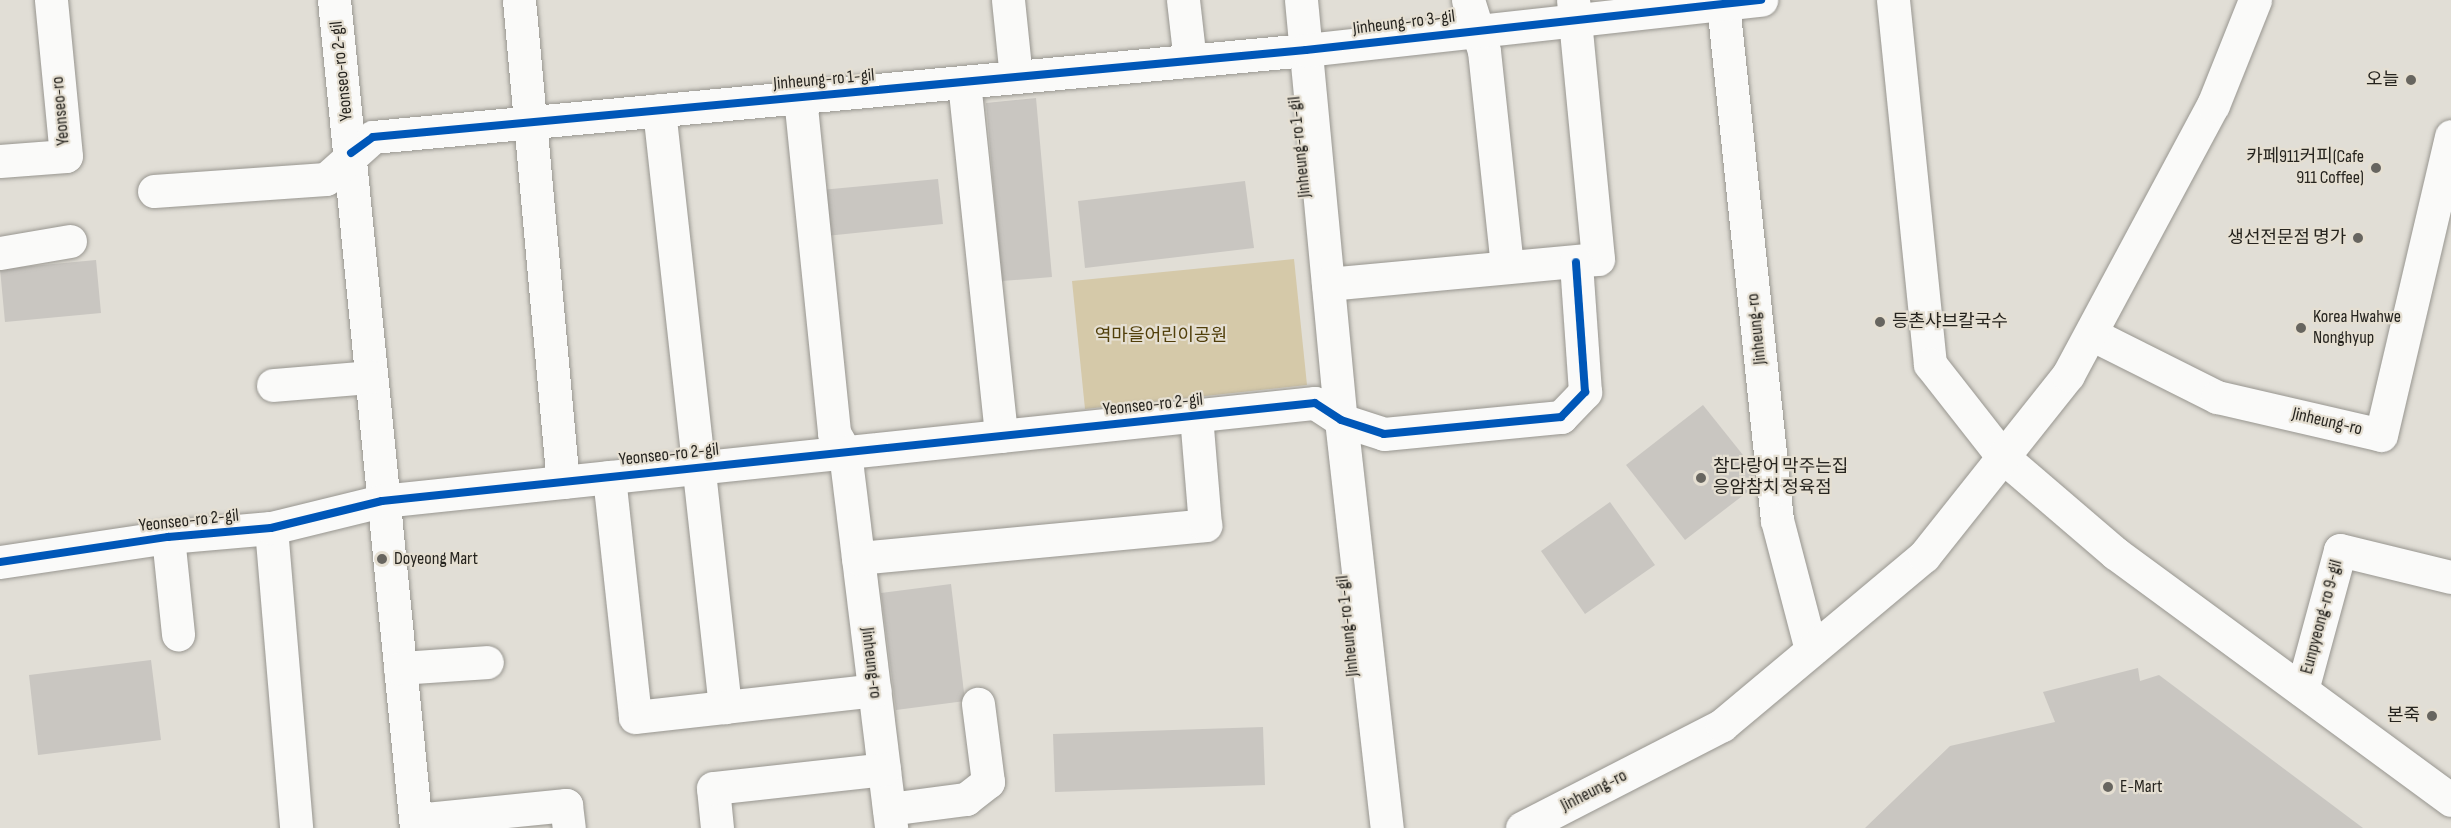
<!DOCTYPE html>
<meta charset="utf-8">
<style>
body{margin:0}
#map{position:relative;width:2451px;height:828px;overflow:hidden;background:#e1ded6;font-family:"Sofia Sans Condensed","Noto Sans KR",sans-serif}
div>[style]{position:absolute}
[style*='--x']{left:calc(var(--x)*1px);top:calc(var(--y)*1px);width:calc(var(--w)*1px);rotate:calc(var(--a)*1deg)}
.green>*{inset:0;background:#d5c9a9}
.building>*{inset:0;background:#c9c6c1}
.roads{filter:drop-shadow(0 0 2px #989690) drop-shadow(0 0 2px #989690)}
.minor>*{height:33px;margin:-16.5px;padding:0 16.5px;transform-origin:16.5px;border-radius:16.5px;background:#fafaf9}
.major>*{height:33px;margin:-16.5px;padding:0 16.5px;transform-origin:16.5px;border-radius:16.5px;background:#fafaf9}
.cycleway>*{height:8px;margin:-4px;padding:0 4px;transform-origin:4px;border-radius:4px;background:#0057b8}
.dots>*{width:16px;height:16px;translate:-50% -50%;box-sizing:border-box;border:3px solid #e5dfd2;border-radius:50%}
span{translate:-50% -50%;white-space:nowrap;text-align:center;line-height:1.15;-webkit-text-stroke:4.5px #e5dfd2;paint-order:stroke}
.street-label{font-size:18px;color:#26241f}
.poi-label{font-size:18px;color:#26241f}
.right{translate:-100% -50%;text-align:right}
.left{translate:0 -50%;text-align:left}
.park-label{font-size:18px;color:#513f0a}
</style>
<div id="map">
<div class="green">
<div style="clip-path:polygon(1294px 259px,1307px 385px,1085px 409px,1072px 281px)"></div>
</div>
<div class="building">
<div style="clip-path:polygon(1036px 98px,1052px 277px,1002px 281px,986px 103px)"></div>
<div style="clip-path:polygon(938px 179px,943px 224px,826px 236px,821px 190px)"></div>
<div style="clip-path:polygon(1245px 181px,1254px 248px,1085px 268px,1078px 201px)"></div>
<div style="clip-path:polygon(96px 260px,101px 313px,5px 322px,0 269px)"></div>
<div style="clip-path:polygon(1703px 405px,1763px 480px,1685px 540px,1626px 465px)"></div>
<div style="clip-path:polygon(1610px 502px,1655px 565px,1585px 614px,1541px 551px)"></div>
<div style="clip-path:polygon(951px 584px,965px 701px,896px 710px,881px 593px)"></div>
<div style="clip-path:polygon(151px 660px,161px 740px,38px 755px,29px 675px)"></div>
<div style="clip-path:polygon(2138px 668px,2140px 681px,2159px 675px,2363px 828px,1865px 828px,1950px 746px,2055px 722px,2043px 692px)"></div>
<div style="clip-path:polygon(1263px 727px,1265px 785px,1055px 792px,1053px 734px)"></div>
</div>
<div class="roads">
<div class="minor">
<div style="--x:334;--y:0;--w:832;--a:84.34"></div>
<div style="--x:519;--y:0;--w:484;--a:84.8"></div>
<div style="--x:1008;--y:0;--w:77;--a:84.1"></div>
<div style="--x:1183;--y:0;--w:61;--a:83.5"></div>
<div style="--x:1301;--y:0;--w:422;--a:84.6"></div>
<div style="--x:1341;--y:420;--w:411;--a:83.6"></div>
<div style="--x:1468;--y:0;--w:53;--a:72.6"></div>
<div style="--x:1484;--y:51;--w:217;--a:83.9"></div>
<div style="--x:1893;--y:0;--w:366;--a:84.2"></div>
<div style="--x:1930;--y:364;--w:118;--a:51.9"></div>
<div style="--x:2003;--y:457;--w:148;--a:40.6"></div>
<div style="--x:2115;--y:553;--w:417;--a:36.3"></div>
<div style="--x:1723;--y:4;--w:519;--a:84.03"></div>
<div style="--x:1777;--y:520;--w:134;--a:75.3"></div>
<div style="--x:964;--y:82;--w:356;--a:84"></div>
<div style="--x:800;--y:97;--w:338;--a:84.2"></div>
<div style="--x:834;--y:433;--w:22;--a:60"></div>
<div style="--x:845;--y:452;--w:379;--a:83"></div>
<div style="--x:659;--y:110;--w:601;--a:83.69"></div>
<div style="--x:0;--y:161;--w:66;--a:-4.3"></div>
<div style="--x:66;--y:156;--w:157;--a:-95.5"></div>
<div style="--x:154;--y:191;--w:172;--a:-4"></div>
<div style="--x:326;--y:179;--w:63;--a:-41.8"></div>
<div style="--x:373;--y:137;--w:937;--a:-5.33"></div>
<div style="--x:1306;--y:50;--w:458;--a:-6.3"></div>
<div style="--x:0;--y:253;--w:71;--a:-9.7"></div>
<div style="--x:1328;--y:284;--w:271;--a:-5.3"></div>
<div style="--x:1598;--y:259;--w:260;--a:-95.5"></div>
<div style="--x:2091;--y:334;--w:141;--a:26.6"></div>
<div style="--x:2217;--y:397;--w:168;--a:13"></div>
<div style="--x:2381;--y:435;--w:307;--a:-76.8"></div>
<div style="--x:273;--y:385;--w:98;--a:-4.7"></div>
<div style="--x:609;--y:477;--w:241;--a:83.8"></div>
<div style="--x:635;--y:717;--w:241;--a:-6.4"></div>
<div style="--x:271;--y:528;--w:301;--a:85.2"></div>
<div style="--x:168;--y:537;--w:98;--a:84.1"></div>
<div style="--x:858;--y:558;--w:349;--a:-5.4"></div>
<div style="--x:1205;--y:525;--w:110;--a:-94.7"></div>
<div style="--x:0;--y:562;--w:170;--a:-8.5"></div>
<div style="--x:168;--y:537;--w:103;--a:-5"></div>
<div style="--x:271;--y:528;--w:114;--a:-13.7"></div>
<div style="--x:382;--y:501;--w:938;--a:-6"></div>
<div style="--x:1315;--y:403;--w:31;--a:33"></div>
<div style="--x:1341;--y:420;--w:45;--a:18"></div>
<div style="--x:1384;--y:434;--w:178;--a:-5.5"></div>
<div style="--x:1561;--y:417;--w:35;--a:-46"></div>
<div style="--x:1585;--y:392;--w:130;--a:-94"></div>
<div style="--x:400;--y:668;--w:87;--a:-3.9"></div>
<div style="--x:2302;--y:690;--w:145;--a:-74.8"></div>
<div style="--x:2340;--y:550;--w:114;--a:13.7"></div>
<div style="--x:889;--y:809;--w:78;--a:-7.4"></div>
<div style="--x:966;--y:799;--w:28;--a:-38"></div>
<div style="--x:988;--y:782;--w:79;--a:-97.3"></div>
<div style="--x:416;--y:820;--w:151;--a:-5.7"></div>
<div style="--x:566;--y:805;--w:23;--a:83"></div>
<div style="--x:717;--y:828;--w:40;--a:-95.7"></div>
<div style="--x:713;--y:788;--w:172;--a:-6.3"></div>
</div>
<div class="major">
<div style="--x:1522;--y:828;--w:225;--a:-27.2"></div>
<div style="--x:1722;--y:725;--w:263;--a:-39.9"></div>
<div style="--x:1924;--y:556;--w:231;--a:-51.5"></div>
<div style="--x:2068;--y:375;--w:306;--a:-61.8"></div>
<div style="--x:2213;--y:105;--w:113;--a:-68.2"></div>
</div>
</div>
<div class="cycleway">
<div style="--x:351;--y:153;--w:27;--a:-36"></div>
<div style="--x:373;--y:137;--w:937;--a:-5.33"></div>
<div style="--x:1306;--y:50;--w:458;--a:-6.3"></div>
<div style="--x:0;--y:562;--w:170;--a:-8.5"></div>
<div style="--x:168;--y:537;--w:103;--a:-5"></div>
<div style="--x:271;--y:528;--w:114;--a:-13.7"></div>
<div style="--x:382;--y:501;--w:938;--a:-6"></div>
<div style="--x:1315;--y:403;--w:31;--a:33"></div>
<div style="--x:1341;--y:420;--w:45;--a:18"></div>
<div style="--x:1384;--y:434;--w:178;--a:-5.5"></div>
<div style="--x:1561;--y:417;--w:35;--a:-46"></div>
<div style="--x:1585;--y:392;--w:130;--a:-94"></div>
</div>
<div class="dots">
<div style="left:2411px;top:80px;background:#67655f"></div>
<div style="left:2376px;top:168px;background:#67655f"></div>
<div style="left:2358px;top:238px;background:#67655f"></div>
<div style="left:1880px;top:322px;background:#67655f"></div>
<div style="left:2301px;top:328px;background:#67655f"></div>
<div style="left:1701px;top:478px;background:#67655f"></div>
<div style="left:382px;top:559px;background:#67655f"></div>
<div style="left:2432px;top:716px;background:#67655f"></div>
<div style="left:2108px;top:787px;background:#67655f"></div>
</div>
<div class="street-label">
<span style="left:1404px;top:23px;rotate:-7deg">Jinheung-ro 3-gil</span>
<span style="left:342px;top:71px;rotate:-96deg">Yeonseo-ro 2-gil</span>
<span style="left:824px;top:80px;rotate:-5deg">Jinheung-ro 1-gil</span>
<span style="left:61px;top:111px;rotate:-95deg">Yeonseo-ro</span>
<span style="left:1300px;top:147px;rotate:-96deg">Jinheung-ro 1-gil</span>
<span style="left:1757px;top:329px;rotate:-96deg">Jinheung-ro</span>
<span style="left:1153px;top:405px;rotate:-6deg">Yeonseo-ro 2-gil</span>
<span style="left:2327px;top:422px;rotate:13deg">Jinheung-ro</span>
<span style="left:669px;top:455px;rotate:-6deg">Yeonseo-ro 2-gil</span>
<span style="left:189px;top:521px;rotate:-6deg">Yeonseo-ro 2-gil</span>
<span style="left:2322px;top:617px;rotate:-75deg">Eunpyeong-ro 9-gil</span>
<span style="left:1348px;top:626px;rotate:-96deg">Jinheung-ro 1-gil</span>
<span style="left:871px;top:663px;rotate:83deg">Jinheung-ro</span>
<span style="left:1594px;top:791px;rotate:-27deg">Jinheung-ro</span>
</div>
<div class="poi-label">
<span class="right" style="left:2399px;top:80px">오늘</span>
<span class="right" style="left:2364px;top:168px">카페911커피(Cafe<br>911 Coffee)</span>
<span class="right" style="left:2346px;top:238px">생선전문점 명가</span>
<span class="left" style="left:2313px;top:328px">Korea Hwahwe<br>Nonghyup</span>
<span class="left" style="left:1892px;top:322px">등촌샤브칼국수</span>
<span class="left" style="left:1713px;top:478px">참다랑어 막주는집<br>응암참치 정육점</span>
<span class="left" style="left:394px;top:559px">Doyeong Mart</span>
<span class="right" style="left:2420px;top:716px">본죽</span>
<span class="left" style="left:2120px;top:787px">E-Mart</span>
</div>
<div class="park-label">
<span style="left:1161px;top:336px">역마을어린이공원</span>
</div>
</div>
